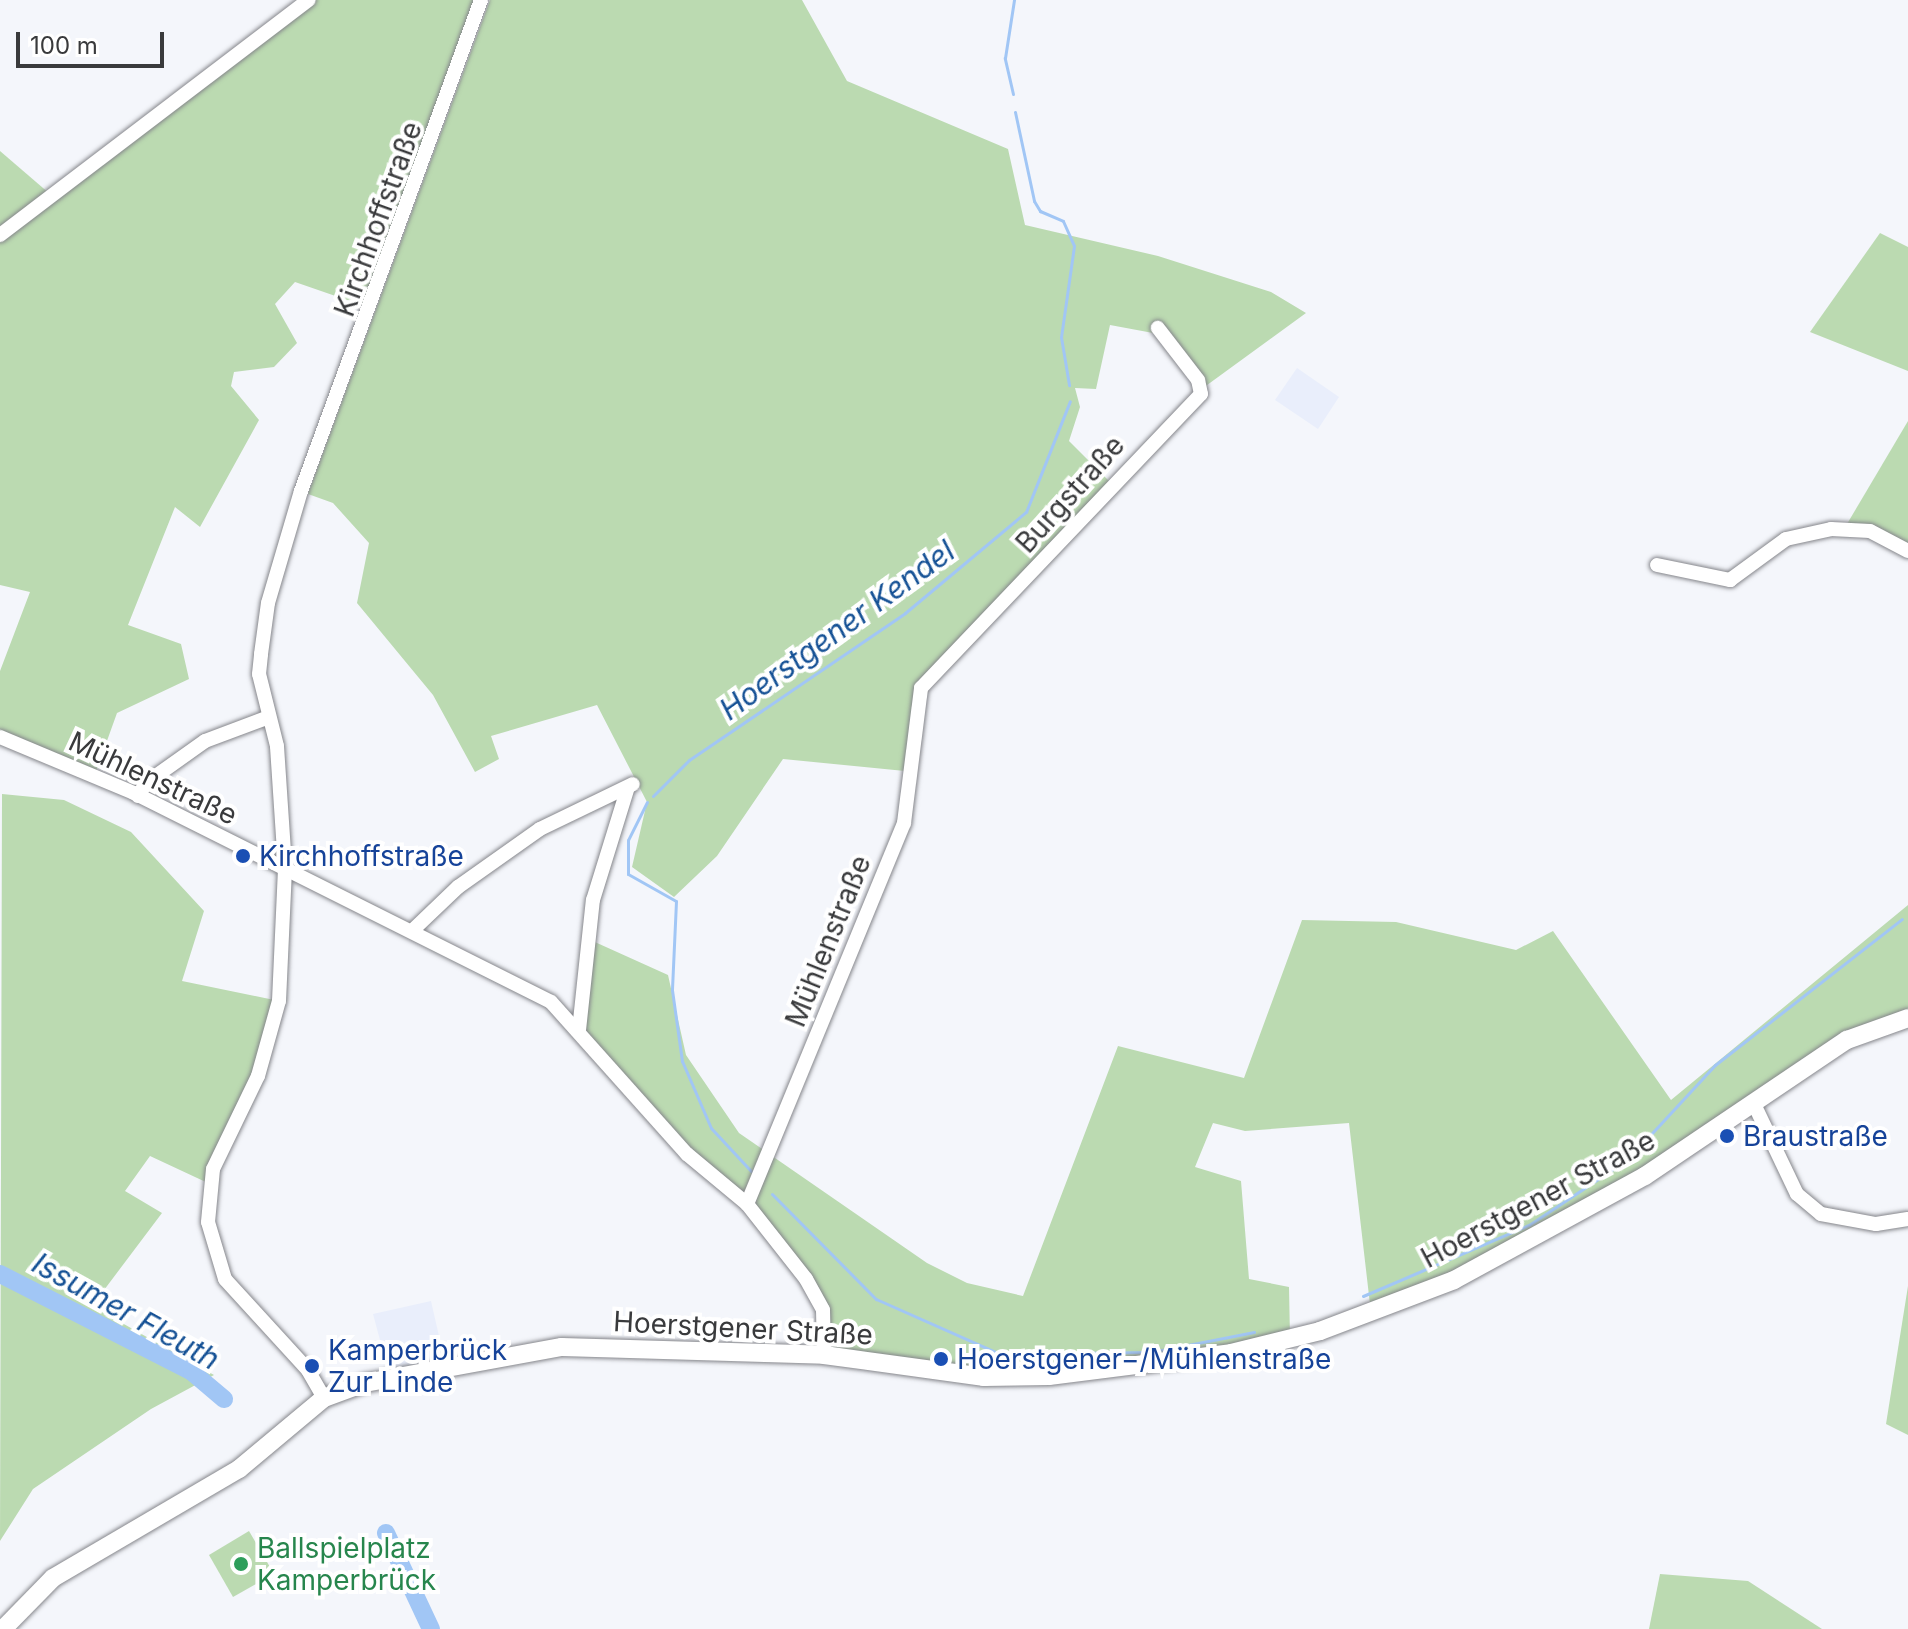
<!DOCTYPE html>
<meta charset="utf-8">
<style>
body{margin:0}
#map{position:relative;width:1908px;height:1629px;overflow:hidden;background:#f4f6fb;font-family:Inter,sans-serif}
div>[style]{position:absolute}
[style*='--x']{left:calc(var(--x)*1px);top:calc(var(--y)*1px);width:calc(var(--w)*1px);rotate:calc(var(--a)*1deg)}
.built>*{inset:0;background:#e9eefb}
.green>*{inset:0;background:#bbdab1}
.stream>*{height:3px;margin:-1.5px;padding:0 1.5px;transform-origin:1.5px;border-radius:1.5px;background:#a1c6f5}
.river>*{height:18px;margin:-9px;padding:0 9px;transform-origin:9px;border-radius:9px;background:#a1c6f5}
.roads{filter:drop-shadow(0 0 2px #85868b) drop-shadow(0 0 2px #85868b)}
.minor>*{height:14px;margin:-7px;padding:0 7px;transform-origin:7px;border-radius:7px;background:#fff}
.major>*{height:18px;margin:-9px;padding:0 9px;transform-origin:9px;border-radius:9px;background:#fff}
.dots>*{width:22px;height:22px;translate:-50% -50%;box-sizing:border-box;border:4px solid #fff;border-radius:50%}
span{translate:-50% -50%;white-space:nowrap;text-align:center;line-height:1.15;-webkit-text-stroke:8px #fff;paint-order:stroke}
.street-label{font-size:28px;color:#393a3c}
.transit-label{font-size:28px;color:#164399}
.left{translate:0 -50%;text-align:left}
.leisure-label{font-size:28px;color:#27864d}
.water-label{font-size:30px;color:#155195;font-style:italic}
.scale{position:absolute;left:16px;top:32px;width:148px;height:36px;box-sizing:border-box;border:4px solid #393a3c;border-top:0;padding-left:10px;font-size:24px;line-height:28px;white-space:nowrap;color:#393a3c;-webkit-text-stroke:6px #fff;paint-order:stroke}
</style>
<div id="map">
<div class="built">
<div style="clip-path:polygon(1297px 368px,1339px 397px,1318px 429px,1275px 400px)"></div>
<div style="clip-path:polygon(431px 1301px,444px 1358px,388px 1370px,373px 1314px)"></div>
</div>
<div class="green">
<div style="clip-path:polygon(309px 0,481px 0,373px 309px,295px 282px,275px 304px,297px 343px,274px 367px,234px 372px,231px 386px,259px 420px,200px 527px,175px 507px,128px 625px,181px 644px,189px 679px,117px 713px,94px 777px,0 737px,0 671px,30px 592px,0 585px,0 235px)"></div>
<div style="clip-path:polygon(490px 0,802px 0,847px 81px,1008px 149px,1025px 225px,1158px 256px,1271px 292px,1306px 313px,1203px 388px,1153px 333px,1110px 325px,1096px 389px,1075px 388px,1080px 407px,1069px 441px,1111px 483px,921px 688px,915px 772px,783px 759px,717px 856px,674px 897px,632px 867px,647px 802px,597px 705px,491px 736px,499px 759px,475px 772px,433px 695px,357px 603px,369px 543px,333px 503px,308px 494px)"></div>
<div style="clip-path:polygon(0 151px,50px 194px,0 230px)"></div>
<div style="clip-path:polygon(1880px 233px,1908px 247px,1908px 371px,1810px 332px)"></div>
<div style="clip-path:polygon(1908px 421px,1908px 551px,1847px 524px)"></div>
<div style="clip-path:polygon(2px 794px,64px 800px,131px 832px,204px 911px,182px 981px,279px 1001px,272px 1035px,210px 1184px,150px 1156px,125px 1191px,162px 1213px,92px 1306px,214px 1375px,151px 1409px,33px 1489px,0 1541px)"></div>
<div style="clip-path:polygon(1908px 905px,1908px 1023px,1846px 1046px,1645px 1176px,1371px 1313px,1349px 1123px,1245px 1131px,1213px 1123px,1195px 1167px,1241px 1181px,1249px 1279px,1289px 1287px,1290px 1338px,1049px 1376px,824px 1355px,823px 1310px,747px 1204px,687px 1154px,579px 1030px,586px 938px,668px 975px,686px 1055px,739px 1133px,927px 1263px,967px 1283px,1023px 1296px,1118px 1046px,1244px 1078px,1302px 920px,1396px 922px,1516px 950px,1553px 931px,1671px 1100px)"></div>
<div style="clip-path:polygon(1908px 1286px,1908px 1435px,1886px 1424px)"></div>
<div style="clip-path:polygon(249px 1531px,274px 1574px,233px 1597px,209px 1555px)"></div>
<div style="clip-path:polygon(1660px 1574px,1748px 1581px,1822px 1629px,1649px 1629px)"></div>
</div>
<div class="stream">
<div style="--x:1013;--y:94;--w:37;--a:-103"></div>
<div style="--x:1005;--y:58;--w:59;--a:-81.2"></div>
<div style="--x:1015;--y:112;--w:91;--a:77.9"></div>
<div style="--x:1034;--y:201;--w:12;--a:59"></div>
<div style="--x:1040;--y:211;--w:25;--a:23"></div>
<div style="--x:1063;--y:221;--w:27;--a:66"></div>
<div style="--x:1074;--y:246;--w:92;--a:98.1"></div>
<div style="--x:1061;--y:337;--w:49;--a:80.5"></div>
<div style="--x:653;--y:796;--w:51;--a:-45"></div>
<div style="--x:689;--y:760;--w:261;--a:-34.2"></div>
<div style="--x:905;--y:613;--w:158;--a:-39.9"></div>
<div style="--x:1026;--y:512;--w:119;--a:-68.4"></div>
<div style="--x:647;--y:802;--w:42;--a:116.6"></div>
<div style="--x:628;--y:840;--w:34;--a:90"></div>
<div style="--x:628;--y:874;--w:55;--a:29.4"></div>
<div style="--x:676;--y:901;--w:89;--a:92.6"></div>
<div style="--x:672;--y:990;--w:72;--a:82"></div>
<div style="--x:682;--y:1061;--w:73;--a:66.6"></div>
<div style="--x:711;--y:1128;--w:59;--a:47.1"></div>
<div style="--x:772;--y:1194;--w:148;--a:45.3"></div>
<div style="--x:876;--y:1299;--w:136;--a:23.9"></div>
<div style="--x:1000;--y:1354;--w:152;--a:-0.8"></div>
<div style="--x:1152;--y:1352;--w:104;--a:-11.1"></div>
<div style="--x:1363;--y:1296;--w:181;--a:-23.2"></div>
<div style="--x:1529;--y:1225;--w:119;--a:-33.7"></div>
<div style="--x:1628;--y:1159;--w:128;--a:-47.2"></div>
<div style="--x:1715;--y:1065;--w:237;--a:-38"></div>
</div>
<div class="river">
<div style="--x:0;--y:1274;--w:216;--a:27"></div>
<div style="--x:192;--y:1372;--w:42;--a:40.2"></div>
<div style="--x:386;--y:1533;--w:106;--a:64.9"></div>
</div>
<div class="roads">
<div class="minor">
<div style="--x:0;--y:235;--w:388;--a:-37.3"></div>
<div style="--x:1657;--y:565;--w:75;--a:11.6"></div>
<div style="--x:1730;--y:580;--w:69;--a:-36.2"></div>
<div style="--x:1786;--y:539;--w:46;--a:-12.5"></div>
<div style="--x:1831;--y:529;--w:39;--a:3"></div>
<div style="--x:1870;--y:531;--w:43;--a:27.8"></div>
<div style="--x:0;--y:737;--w:145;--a:22.7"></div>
<div style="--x:134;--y:793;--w:466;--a:26.6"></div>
<div style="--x:551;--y:1002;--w:204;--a:48.2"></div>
<div style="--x:687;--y:1154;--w:78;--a:39.8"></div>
<div style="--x:747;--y:1204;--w:95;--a:51.8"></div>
<div style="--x:806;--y:1279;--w:35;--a:61"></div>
<div style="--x:823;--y:1310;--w:45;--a:88.7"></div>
<div style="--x:138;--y:796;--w:15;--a:-58"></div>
<div style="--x:146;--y:783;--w:72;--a:-35.4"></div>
<div style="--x:205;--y:741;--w:68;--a:-20.6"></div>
<div style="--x:414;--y:929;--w:61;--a:-43.7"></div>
<div style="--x:458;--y:887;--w:100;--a:-35.3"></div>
<div style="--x:540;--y:829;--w:103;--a:-25.8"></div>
<div style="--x:579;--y:1030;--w:131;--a:-83.9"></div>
<div style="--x:593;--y:900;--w:118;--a:-72.8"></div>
<div style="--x:1754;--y:1104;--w:100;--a:64.5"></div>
<div style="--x:1797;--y:1194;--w:31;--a:40"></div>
<div style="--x:1821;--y:1214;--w:56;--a:10.3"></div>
<div style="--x:1876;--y:1224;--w:32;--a:-9"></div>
<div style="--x:747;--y:1204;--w:412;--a:-67.6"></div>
<div style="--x:904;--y:823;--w:136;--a:-82.8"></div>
<div style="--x:921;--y:688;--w:406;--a:-46.4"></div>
<div style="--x:1201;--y:394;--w:14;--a:-102"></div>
<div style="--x:1198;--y:380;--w:66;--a:-127.6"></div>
<div style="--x:324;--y:1398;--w:32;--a:-120"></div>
<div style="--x:308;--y:1370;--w:123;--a:-132.4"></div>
<div style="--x:225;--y:1279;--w:59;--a:-106.6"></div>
<div style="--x:208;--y:1222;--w:53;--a:-84.6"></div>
<div style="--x:213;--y:1169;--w:103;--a:-64.2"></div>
<div style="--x:258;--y:1076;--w:78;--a:-74.4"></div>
<div style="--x:279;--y:1001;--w:134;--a:-87.4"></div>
<div style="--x:285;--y:867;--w:121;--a:-93.8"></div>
<div style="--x:277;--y:746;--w:74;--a:-104"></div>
<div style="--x:259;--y:674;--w:20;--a:-84"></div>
<div style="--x:261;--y:654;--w:51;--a:-82.2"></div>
<div style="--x:268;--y:603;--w:117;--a:-73.6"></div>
<div style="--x:301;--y:491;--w:523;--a:-69.87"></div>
</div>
<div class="major">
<div style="--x:3;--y:1629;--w:71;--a:-45.6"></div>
<div style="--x:53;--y:1578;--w:216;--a:-30.4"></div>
<div style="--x:239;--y:1469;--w:111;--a:-39.9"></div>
<div style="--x:324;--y:1398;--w:44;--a:-20.1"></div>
<div style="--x:365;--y:1383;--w:200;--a:-10.4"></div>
<div style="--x:562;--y:1347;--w:262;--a:1.7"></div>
<div style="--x:824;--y:1355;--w:162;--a:7.8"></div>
<div style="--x:984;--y:1377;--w:65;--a:-0.9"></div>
<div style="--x:1049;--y:1376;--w:183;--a:-7.2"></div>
<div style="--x:1231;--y:1353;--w:92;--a:-13.9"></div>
<div style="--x:1320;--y:1331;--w:143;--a:-20.8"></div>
<div style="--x:1454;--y:1280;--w:217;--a:-28.6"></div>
<div style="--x:1645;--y:1176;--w:244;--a:-34"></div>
<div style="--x:1847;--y:1040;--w:65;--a:-19.8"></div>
</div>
</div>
<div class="dots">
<div style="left:243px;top:856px;background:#1a4fb4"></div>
<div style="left:1727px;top:1136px;background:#1a4fb4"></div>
<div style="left:941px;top:1359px;background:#1a4fb4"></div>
<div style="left:312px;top:1366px;background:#1a4fb4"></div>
<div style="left:241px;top:1564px;background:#2e9e5b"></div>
</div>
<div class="street-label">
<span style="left:378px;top:219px;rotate:-70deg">Kirchhoffstraße</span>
<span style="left:1070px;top:494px;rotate:-48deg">Burgstraße</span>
<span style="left:153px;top:778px;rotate:25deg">Mühlenstraße</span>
<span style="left:828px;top:941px;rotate:-68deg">Mühlenstraße</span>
<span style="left:1538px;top:1199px;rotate:-28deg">Hoerstgener Straße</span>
<span style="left:743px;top:1328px;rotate:3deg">Hoerstgener Straße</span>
</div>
<div class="transit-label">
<span class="left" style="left:259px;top:856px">Kirchhoffstraße</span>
<span class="left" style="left:1743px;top:1136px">Braustraße</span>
<span class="left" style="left:328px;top:1366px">Kamperbrück<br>Zur Linde</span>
<span class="left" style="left:957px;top:1359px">Hoerstgener−/Mühlenstraße</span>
</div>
<div class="leisure-label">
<span class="left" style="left:257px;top:1564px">Ballspielplatz<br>Kamperbrück</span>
</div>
<div class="water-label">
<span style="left:837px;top:630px;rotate:-36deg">Hoerstgener Kendel</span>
<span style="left:126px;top:1311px;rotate:29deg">Issumer Fleuth</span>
</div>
<div class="scale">100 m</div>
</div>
